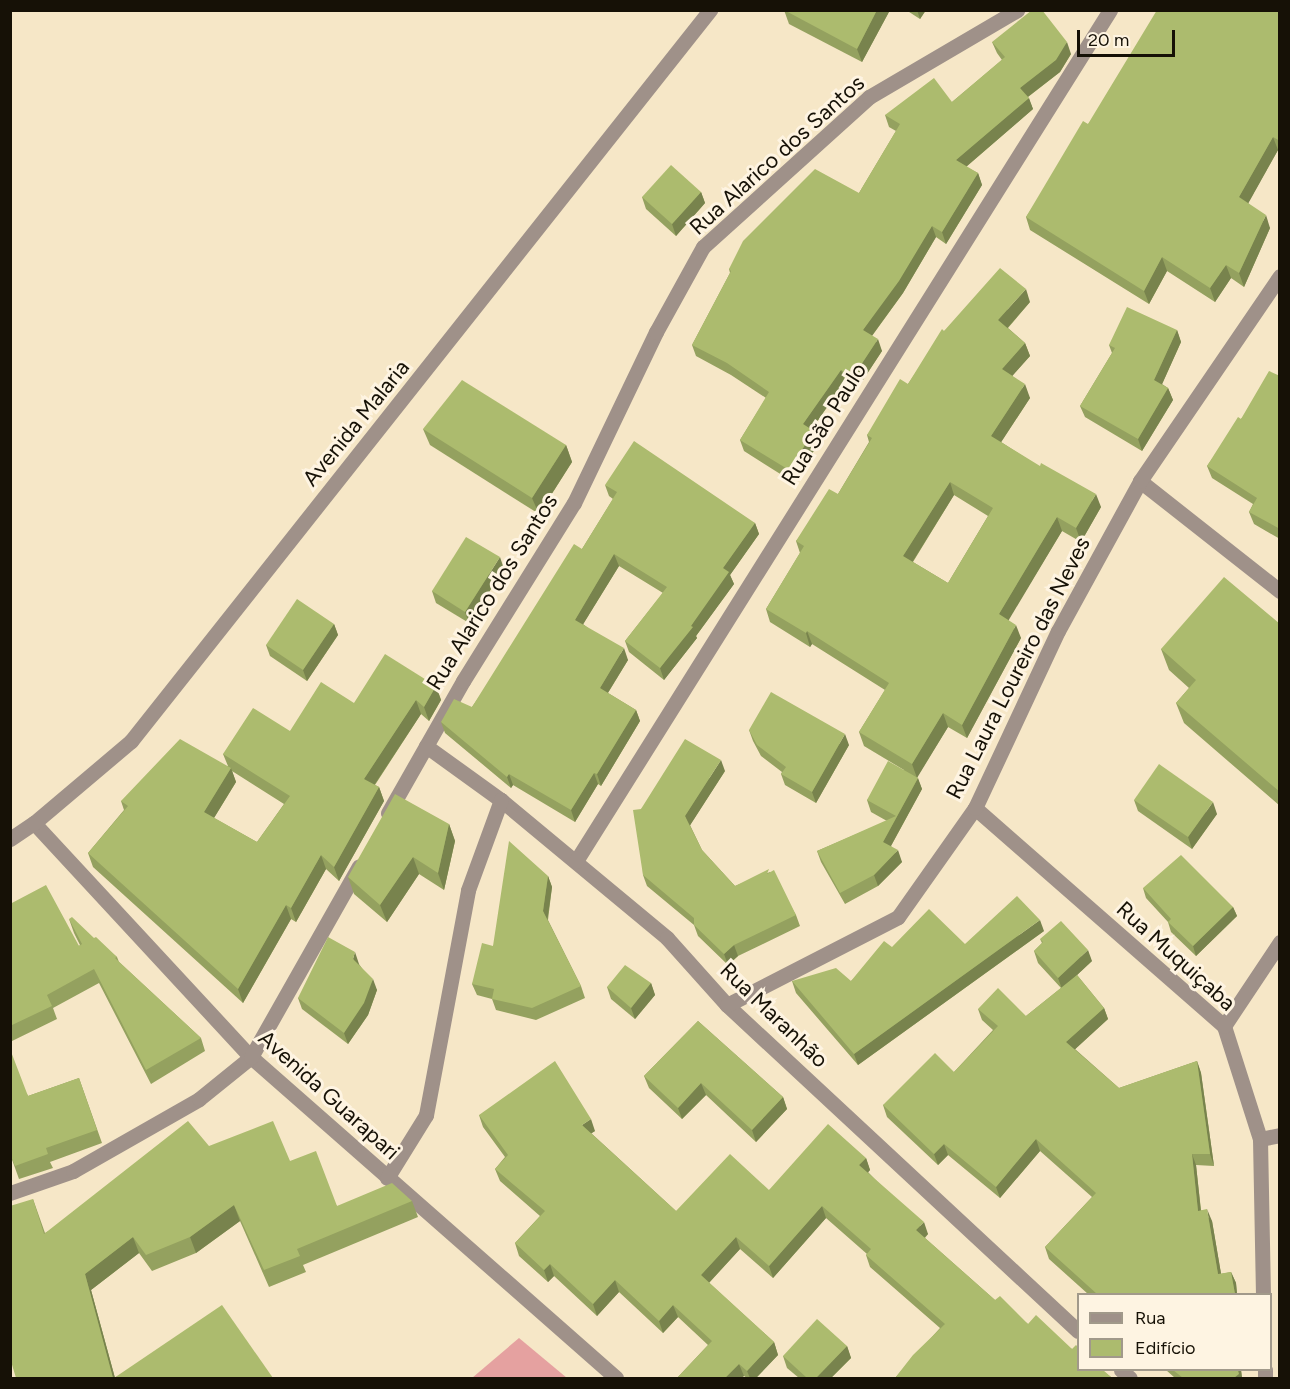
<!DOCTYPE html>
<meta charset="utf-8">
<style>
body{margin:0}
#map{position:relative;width:1290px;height:1389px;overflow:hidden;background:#f6e7c7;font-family:Figtree,sans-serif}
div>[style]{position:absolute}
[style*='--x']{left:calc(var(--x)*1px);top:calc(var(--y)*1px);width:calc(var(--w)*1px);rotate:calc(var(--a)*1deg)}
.green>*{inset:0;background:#e5a1a0}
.minor>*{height:15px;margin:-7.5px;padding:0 7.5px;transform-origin:7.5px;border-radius:7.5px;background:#9f9189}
.wall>*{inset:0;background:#94a15f}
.shaded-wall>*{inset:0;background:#78834d}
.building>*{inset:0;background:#acbb6e}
span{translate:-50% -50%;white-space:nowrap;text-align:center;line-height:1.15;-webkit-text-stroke:6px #fef4e2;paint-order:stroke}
.street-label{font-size:22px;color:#161106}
.frame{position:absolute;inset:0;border:12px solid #161106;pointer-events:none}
.legend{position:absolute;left:1077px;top:1293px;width:195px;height:78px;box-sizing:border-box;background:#fef4e2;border:2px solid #a1998a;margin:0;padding:8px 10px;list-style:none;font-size:18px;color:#161106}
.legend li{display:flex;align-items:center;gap:12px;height:30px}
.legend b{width:30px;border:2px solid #a1998a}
.scale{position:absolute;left:1077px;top:30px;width:98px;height:27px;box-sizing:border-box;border:3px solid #161106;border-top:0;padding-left:8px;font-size:18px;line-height:21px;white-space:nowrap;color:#161106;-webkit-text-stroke:4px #fef4e2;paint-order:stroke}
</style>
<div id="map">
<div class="green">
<div style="clip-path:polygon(519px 1338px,567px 1378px,472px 1378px)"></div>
</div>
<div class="minor">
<div style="--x:1140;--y:481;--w:178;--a:38.2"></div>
<div style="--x:426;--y:746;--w:92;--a:35.8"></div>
<div style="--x:501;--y:800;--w:216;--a:39.7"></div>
<div style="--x:667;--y:938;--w:90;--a:48.2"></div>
<div style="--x:727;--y:1005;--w:479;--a:42.9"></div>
<div style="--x:975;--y:808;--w:331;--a:41.2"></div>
<div style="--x:1224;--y:1026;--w:119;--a:72.3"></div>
<div style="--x:1260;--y:1139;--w:155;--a:88.9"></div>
<div style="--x:388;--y:813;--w:152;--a:-60.4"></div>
<div style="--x:463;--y:681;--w:210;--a:-58.1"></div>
<div style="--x:574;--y:503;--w:190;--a:-64.4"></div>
<div style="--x:656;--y:332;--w:97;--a:-61.1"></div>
<div style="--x:703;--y:247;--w:224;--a:-42.1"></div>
<div style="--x:869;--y:97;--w:172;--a:-30.4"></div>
<div style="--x:34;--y:823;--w:319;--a:47.2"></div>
<div style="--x:251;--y:1057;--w:486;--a:41.3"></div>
<div style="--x:10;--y:839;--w:29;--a:-34"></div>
<div style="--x:34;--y:823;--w:127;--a:-40.2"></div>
<div style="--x:131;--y:741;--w:933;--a:-51.62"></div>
<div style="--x:576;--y:861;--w:1005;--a:-57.89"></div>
<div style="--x:727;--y:1005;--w:192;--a:-27.2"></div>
<div style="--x:898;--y:917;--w:133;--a:-54.8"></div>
<div style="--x:975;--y:808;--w:195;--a:-64.9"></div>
<div style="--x:1058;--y:631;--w:171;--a:-61.3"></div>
<div style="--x:1140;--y:481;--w:248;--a:-55.7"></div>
<div style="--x:1224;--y:1026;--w:101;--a:-56.3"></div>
<div style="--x:1260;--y:1139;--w:20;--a:-11"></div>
<div style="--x:387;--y:1178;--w:74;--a:-58.2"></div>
<div style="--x:426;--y:1115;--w:229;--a:-79.4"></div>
<div style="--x:468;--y:890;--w:96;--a:-69.9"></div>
<div style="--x:10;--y:1193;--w:67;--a:-19.2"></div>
<div style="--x:73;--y:1171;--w:145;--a:-29.7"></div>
<div style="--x:199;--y:1099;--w:67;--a:-38.9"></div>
<div style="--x:251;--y:1057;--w:219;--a:-60.5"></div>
<div style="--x:1121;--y:1370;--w:12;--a:42"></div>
<div style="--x:1265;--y:1370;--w:8;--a:90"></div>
</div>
<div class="wall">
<div style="clip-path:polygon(784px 10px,890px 10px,862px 62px,789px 24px)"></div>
<div style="clip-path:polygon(906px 10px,926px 10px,920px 19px)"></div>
<div style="clip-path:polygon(1280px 10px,1280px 151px,1278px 150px,1248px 203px,1270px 228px,1244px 287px,1231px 278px,1215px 302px,1167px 271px,1149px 304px,1030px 230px,1026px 217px,1088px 124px)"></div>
<div style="clip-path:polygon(992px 42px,1071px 54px,1060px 72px,1028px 97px,1033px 109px,966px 167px,978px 173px,982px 185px,946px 244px,936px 237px,903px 293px,872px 336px,882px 351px,857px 389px,845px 381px,812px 429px,814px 431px,819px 443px,793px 482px,744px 451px,740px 440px,766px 398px,731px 375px,696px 356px,692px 345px,730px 273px,729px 269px,859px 193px,896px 131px,889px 127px,885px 115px,952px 102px,1002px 60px,997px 53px)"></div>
<div style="clip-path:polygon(701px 192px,705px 203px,676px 236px,646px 209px,642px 197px)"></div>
<div style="clip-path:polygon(evenodd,1030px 302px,1008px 328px,1025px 343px,1030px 356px,1012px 376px,1030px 398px,1001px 442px,1101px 507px,1081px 542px,1062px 531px,1008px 620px,1021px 638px,967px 738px,948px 727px,917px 777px,922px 789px,891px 846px,902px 862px,878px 886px,845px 904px,821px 862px,817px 851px,887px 821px,871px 812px,867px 800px,904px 770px,864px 746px,859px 732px,885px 690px,812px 644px,810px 647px,770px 622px,766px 609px,800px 553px,796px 541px,838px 494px,869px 442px,867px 435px,908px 384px,944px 331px,1030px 302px,954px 495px,988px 516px,948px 583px,913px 562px,954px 495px)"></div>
<div style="clip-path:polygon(1177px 330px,1181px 342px,1162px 384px,1168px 388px,1173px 400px,1142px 451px,1085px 417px,1080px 406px,1112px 353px,1109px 345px)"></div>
<div style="clip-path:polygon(1280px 376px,1280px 539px,1254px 524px,1249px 512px,1253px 504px,1212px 478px,1207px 466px,1241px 419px)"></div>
<div style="clip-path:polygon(423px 429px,566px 445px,572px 462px,539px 514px,430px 445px)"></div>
<div style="clip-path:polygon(605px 485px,755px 523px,759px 534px,730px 575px,734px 584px,696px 636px,697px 638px,664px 680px,629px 652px,625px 641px,663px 593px,619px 566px,583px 624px,628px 660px,608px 693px,636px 710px,640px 721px,601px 786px,598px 784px,575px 822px,513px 785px,511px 788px,445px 733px,441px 722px,472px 707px,582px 549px,613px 499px,609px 496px)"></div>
<div style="clip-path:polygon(504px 569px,469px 623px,436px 603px,432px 591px)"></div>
<div style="clip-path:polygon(334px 624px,338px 635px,307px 681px,270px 656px,266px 645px)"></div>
<div style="clip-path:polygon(1280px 624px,1280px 806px,1184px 723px,1176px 703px,1189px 688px,1169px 670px,1161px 649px)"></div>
<div style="clip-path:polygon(evenodd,436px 686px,441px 700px,429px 721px,421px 714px,375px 785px,379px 787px,384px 801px,339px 881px,326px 869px,296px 922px,291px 919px,243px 1003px,93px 867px,88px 853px,124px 810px,121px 801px,228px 766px,223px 754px,290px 731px,354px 703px,436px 686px,232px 771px,284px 804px,257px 842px,214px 818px,236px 782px,232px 771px)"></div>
<div style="clip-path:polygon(749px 730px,849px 745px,816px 803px,785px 785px,781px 774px,782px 772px,761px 756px,753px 741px)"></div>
<div style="clip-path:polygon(725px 771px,690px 825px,702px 850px,735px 886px,770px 872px,796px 915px,800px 926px,738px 956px,728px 965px,698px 936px,694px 925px,647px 886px,643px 875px,641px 809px)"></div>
<div style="clip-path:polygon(1134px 800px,1217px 814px,1192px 849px,1138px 811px)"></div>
<div style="clip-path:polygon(449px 824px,455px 841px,444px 890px,419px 874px,387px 922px,354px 894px,348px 877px)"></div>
<div style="clip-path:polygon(548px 876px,552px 887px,548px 920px,581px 986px,585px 998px,536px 1020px,496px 1010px,492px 999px,477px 995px,472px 984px,493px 946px)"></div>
<div style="clip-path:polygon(1143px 888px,1233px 907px,1237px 916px,1196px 956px,1171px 932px,1168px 922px,1146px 898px)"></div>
<div style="clip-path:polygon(10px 904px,79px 946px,80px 945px,74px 933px,69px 919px,117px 957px,119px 962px,201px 1038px,205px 1051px,151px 1084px,99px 983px,53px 1008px,57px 1019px,10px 1042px)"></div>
<div style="clip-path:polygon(1044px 931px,858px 1065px,796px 993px,792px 981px,851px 981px,892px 947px,965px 944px)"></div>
<div style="clip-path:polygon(1040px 939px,1092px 961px,1077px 975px,1104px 1008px,1108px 1019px,1075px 1049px,1119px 1088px,1197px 1061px,1201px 1073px,1214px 1166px,1196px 1165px,1201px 1210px,1212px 1221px,1221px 1274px,1231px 1272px,1236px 1283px,1237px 1294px,1088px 1294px,1049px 1259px,1045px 1247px,1092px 1197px,1040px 1151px,1000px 1198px,948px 1155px,938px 1165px,887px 1117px,883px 1105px,954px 1072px,993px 1030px,982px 1020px,978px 1009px,1026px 1016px,1061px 988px,1038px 963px,1034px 951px,1042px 943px)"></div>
<div style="clip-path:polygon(359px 964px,377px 990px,368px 1015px,348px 1044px,302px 1009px,298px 998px)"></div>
<div style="clip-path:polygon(651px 983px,655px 995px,635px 1019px,611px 999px,607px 987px)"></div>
<div style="clip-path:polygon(698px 1021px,783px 1097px,787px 1109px,756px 1142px,706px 1095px,682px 1119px,649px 1088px,644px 1076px)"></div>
<div style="clip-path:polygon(79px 1078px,102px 1143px,50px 1162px,53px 1168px,19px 1179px,10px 1154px,27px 1094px,28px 1096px)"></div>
<div style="clip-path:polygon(479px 1115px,595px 1131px,591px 1133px,676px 1211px,769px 1190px,866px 1158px,870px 1170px,868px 1172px,928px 1234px,925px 1238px,995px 1300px,1028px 1324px,1072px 1349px,1111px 1377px,1112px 1378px,895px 1378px,940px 1328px,870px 1267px,866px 1255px,867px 1254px,826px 1218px,773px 1278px,740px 1249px,709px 1283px,774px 1342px,778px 1355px,756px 1378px,747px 1378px,744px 1376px,741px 1378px,677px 1378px,708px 1345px,678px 1317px,663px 1333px,619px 1292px,597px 1316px,554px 1276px,548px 1282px,519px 1256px,515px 1243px,540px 1216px,500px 1181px,495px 1169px,505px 1157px,483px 1127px)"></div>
<div style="clip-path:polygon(209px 1146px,290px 1161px,337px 1206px,412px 1201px,418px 1217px,303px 1265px,306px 1272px,269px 1287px,240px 1221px,196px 1253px,152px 1271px,139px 1253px,91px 1290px,115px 1378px,273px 1378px,16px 1378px,33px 1199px,45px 1233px)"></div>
<div style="clip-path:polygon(847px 1346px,851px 1358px,831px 1378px,799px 1378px,787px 1368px,783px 1356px)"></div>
<div style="clip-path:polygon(1166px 1370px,1241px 1370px,1242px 1378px,1175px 1378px)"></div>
</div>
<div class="shaded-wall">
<div style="clip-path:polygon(877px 10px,890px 10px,862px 62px,857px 49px)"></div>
<div style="clip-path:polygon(917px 10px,926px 10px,920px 19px)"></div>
<div style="clip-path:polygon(1067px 42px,1071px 54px,1060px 72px,1025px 99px,1020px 88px)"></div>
<div style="clip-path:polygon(1029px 98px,1033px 109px,960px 172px,956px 160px)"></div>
<div style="clip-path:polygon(1273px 137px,1278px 150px,1244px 211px,1239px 197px)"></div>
<div style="clip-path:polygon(978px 173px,982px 185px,946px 244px,942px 232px)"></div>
<div style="clip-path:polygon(701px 192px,705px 203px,676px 236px,672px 224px)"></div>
<div style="clip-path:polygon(1266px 215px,1270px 228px,1244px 287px,1239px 273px)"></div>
<div style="clip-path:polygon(932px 226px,936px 237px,903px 293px,868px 341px,863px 330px)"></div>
<div style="clip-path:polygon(1162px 257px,1167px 271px,1149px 304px,1144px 291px)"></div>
<div style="clip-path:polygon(1226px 265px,1231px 278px,1215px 302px,1210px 288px)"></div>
<div style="clip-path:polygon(1026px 289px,1030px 302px,1003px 333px,998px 320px)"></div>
<div style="clip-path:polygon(1177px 330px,1181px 342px,1159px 391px,1154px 380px)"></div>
<div style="clip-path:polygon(878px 339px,882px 351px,857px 389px,853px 377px)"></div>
<div style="clip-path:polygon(1025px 343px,1030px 356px,1006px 383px,1002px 369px)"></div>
<div style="clip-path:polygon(841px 370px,845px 381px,807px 436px,803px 424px)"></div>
<div style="clip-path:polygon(1025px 384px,1030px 398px,996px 450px,991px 436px)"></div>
<div style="clip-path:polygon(1168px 388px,1173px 400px,1142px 451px,1138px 439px)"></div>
<div style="clip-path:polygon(814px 431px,819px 443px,793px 482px,789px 470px)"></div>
<div style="clip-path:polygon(566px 445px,572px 462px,539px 514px,532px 498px)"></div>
<div style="clip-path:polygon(950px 482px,954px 495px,908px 569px,903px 556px)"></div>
<div style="clip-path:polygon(1096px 494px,1101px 507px,1081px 542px,1076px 528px)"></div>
<div style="clip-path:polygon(1057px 517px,1062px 531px,1004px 628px,999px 614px)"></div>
<div style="clip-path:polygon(755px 523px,759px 534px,730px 575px,734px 584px,696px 636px,697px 638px,664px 680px,660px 668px,691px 626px,723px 568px)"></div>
<div style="clip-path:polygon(614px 554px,619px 566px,579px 631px,575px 620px)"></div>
<div style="clip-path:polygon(500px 557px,504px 569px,469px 623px,465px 612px)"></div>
<div style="clip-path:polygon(334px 624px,338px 635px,307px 681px,303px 670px)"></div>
<div style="clip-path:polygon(1016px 625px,1021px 638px,967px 738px,962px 725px)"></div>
<div style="clip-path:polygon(807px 631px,812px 644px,810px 647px,806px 633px)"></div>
<div style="clip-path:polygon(624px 648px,628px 660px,604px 699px,600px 688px)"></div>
<div style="clip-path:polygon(436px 686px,441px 700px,429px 721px,424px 707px)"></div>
<div style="clip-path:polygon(416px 700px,421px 714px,369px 793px,364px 779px)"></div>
<div style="clip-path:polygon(636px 710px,640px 721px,601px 786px,597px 774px)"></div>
<div style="clip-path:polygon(943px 713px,948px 727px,917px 778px,912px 764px)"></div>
<div style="clip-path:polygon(845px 734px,849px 745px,816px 803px,812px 792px)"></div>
<div style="clip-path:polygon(721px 760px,725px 771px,689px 827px,685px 816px)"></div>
<div style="clip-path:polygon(231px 768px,236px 782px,209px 826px,204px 812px)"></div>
<div style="clip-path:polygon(594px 773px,598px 784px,575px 822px,571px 810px)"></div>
<div style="clip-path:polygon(509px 774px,513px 785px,511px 788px,507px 777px)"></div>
<div style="clip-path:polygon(918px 778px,922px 789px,887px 853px,883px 842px)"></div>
<div style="clip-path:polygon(379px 787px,384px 801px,339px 881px,334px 867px)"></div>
<div style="clip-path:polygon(1213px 802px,1217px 814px,1192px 849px,1188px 837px)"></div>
<div style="clip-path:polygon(449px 824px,455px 841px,444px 890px,438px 873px)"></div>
<div style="clip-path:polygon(898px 850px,902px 862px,878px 886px,874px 875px)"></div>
<div style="clip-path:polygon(321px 855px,326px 869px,296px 922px,291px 908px)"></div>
<div style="clip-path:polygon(413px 857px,419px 874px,387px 922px,380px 905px)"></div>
<div style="clip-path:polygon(548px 876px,552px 887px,547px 922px,543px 911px)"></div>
<div style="clip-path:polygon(286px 905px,291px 919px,243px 1003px,238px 989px)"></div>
<div style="clip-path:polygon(1233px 907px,1237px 916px,1196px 956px,1193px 946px)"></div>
<div style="clip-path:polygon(1040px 920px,1044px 931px,858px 1065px,854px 1054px)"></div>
<div style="clip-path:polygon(734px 945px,738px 956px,728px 965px,724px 954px)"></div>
<div style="clip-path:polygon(1088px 950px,1092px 961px,1062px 989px,1058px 978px)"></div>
<div style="clip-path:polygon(355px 952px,359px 964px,357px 970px,353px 959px)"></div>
<div style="clip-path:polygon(373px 979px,377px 990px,368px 1015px,348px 1044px,344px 1033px)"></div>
<div style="clip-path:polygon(651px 983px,655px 995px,635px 1019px,631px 1008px)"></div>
<div style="clip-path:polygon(1104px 1008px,1108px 1019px,1071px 1053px,1066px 1042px)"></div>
<div style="clip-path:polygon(1197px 1061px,1201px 1073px,1214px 1166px,1210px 1154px)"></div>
<div style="clip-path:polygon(701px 1083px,706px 1095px,682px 1119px,678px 1108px)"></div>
<div style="clip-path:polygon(783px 1097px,787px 1109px,756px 1142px,752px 1130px)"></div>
<div style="clip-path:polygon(591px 1119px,595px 1131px,586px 1137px,582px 1125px)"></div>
<div style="clip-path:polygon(1036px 1139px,1040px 1151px,1000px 1198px,996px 1187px)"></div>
<div style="clip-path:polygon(944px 1144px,948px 1155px,938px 1165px,934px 1154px)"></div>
<div style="clip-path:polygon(1192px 1154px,1196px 1165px,1202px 1222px,1198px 1211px)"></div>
<div style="clip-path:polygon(866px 1158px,870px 1170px,864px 1177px,859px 1165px)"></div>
<div style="clip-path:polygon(234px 1205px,240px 1221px,196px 1253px,190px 1237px)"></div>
<div style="clip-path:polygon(822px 1206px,826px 1218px,773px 1278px,769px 1266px)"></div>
<div style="clip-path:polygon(1207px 1209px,1212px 1221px,1223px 1285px,1218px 1274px)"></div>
<div style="clip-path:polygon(924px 1222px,928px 1234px,920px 1242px,916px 1230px)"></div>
<div style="clip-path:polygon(133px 1237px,139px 1253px,91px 1290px,115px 1378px,113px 1378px,85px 1274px)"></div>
<div style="clip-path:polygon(736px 1237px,740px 1249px,705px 1287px,701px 1275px)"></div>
<div style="clip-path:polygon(550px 1264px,554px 1276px,548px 1282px,544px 1270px)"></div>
<div style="clip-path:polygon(1231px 1272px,1236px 1283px,1237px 1294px,1235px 1294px)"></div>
<div style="clip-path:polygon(615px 1280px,619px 1292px,597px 1316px,593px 1304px)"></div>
<div style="clip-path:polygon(673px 1305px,678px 1317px,663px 1333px,659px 1321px)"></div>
<div style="clip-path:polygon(774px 1342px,778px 1355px,756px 1378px,750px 1378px,747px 1371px)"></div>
<div style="clip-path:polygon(847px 1346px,851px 1358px,831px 1378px,816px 1378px)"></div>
<div style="clip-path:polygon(739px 1364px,744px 1376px,741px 1378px,725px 1378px)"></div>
<div style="clip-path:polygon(1238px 1370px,1241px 1370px,1242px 1378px,1234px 1378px)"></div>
</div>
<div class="building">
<div style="clip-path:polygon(784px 10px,877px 10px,857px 49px)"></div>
<div style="clip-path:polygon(1032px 10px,1042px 10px,1067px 42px,1056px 60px,1020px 88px,1029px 98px,956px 160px,978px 173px,942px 232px,932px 226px,899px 281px,863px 330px,878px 339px,853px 377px,841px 370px,803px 424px,814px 431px,789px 470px,740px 440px,769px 392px,727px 363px,692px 345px,731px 271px,729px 269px,743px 241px,815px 169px,859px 193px,900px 124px,885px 115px,934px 78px,952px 102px,1005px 57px,992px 42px)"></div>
<div style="clip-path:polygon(1157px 10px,1280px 10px,1280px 141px,1273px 137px,1239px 197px,1266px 215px,1239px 273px,1226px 265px,1210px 288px,1162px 257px,1144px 291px,1026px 217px,1083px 121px,1088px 124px)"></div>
<div style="clip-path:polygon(671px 165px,701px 192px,672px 224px,642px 197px)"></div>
<div style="clip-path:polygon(evenodd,1000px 268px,1026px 289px,998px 320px,1025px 343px,1002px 369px,1025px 384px,991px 436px,1040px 466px,1041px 463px,1096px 494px,1076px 528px,1057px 517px,999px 614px,1016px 625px,962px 725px,943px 713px,912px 764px,859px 732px,889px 683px,807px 631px,806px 633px,766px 609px,804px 546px,796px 541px,829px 489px,838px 494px,872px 438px,867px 435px,900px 379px,908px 384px,942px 329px,944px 331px,1000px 268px,950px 482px,993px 508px,948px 583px,903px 556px,950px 482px)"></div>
<div style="clip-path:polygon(1127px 307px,1177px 330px,1154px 380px,1168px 388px,1138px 439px,1080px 406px,1115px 348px,1109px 345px)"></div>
<div style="clip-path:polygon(1269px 371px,1280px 376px,1280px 529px,1249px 512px,1257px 498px,1207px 466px,1238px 417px,1241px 419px)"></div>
<div style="clip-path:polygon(462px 380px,566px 445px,532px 498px,423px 429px)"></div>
<div style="clip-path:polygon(634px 441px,755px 523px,723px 568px,729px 572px,691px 626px,693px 627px,660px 668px,625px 641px,667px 587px,614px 554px,575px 620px,624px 648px,600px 688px,636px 710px,597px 774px,594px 773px,571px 810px,509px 774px,507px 777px,441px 722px,454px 699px,472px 707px,574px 544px,582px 549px,617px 492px,605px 485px)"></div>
<div style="clip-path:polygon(466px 537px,500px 557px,465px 612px,432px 591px)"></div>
<div style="clip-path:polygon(1224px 577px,1280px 624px,1280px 792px,1176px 703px,1196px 680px,1161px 649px)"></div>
<div style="clip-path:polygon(297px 599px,334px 624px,303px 670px,266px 645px)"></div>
<div style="clip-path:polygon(385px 654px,436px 686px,424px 707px,416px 700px,364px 779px,379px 787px,334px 867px,321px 855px,291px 908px,286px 905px,238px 989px,88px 853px,128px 806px,121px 801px,180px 739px,231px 768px,204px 812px,257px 842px,290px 796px,223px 754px,253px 708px,290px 731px,321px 682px,354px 703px)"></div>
<div style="clip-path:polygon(771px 692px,845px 734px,812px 792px,781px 774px,786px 767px,757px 745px,749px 730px)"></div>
<div style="clip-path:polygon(685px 739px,721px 760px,685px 816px,702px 850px,735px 886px,769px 869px,767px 874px,774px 870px,796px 915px,734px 945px,724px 954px,694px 925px,694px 918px,643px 875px,633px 810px,641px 809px)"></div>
<div style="clip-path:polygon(888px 761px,918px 778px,883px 842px,898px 850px,874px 875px,840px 893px,817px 851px,896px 816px,867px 800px)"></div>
<div style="clip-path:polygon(1159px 764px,1213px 802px,1188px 837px,1134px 800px)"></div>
<div style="clip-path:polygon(395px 794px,449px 824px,438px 873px,413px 857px,380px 905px,348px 877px)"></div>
<div style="clip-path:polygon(509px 841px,548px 876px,543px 911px,581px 986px,532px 1008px,492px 999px,494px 989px,472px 984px,482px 943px,493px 946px)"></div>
<div style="clip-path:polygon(1181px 855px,1233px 907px,1193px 946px,1168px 922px,1171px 919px,1143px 888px)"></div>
<div style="clip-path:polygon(46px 885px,79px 946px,82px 944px,69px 919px,72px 917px,94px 938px,96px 937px,117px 957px,115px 958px,201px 1038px,146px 1070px,94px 969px,47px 995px,52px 1006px,10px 1026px,10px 904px)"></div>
<div style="clip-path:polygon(1017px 896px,1040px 920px,854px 1054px,792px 981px,836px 968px,851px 981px,884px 941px,892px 947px,929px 909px,965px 944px)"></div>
<div style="clip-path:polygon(1061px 921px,1088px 950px,1058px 978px,1034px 951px,1043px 942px,1040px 939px)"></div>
<div style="clip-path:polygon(328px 937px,355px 952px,353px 959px,373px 979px,364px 1003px,344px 1033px,298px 998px)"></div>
<div style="clip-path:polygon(625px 965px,651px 983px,631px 1008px,607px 987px)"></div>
<div style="clip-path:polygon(1077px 975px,1104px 1008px,1066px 1042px,1119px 1088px,1197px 1061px,1210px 1154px,1192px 1154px,1198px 1211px,1207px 1209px,1218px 1274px,1231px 1272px,1235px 1294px,1097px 1294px,1045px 1247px,1096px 1193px,1036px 1139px,996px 1187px,944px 1144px,934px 1154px,883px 1105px,935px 1053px,954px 1072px,998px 1026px,978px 1009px,998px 988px,1026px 1016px)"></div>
<div style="clip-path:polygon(698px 1021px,783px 1097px,752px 1130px,701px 1083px,678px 1108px,644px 1076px)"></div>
<div style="clip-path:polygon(10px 1049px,28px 1096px,79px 1078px,97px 1130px,46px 1148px,48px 1154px,15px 1166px,10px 1154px)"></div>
<div style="clip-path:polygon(555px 1061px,591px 1119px,582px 1125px,676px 1211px,730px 1154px,769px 1190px,828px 1124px,866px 1158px,859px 1165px,924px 1222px,916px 1230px,995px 1300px,1000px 1296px,1028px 1324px,1036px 1315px,1072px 1349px,1076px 1345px,1078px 1347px,1078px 1370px,1103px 1370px,1111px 1377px,1110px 1378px,895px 1378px,913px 1355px,945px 1324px,866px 1255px,871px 1249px,822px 1206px,769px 1266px,736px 1237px,701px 1275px,774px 1342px,747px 1371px,739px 1364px,725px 1378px,677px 1378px,712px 1341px,673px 1305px,659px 1321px,615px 1280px,593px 1304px,550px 1264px,544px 1270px,515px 1243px,545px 1211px,495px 1169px,508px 1155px,479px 1115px)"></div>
<div style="clip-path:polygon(188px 1121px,209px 1146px,273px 1121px,290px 1161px,316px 1151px,337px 1206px,392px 1183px,412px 1201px,297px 1249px,300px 1256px,264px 1270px,234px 1205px,190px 1237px,146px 1255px,133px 1237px,85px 1274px,113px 1378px,16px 1378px,10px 1358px,10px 1206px,33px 1199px,44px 1234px)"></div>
<div style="clip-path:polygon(222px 1305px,273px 1378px,114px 1378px)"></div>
<div style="clip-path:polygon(817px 1319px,847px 1346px,816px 1378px,807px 1378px,783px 1356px)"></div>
<div style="clip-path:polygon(1173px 1370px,1238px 1370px,1239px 1374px,1234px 1378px,1183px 1378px)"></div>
</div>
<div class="street-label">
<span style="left:777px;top:155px;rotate:-42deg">Rua Alarico dos Santos</span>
<span style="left:356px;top:423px;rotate:-51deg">Avenida Malaria</span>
<span style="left:824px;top:424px;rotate:-58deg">Rua São Paulo</span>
<span style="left:492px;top:592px;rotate:-58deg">Rua Alarico dos Santos</span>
<span style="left:1018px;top:668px;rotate:-63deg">Rua Laura Loureiro das Neves</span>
<span style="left:1176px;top:956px;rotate:42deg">Rua Muquiçaba</span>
<span style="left:774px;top:1015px;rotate:44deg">Rua Maranhão</span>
<span style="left:329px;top:1095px;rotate:42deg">Avenida Guarapari</span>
</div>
<div class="frame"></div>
<ul class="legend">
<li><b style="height:8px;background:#9f9189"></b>Rua</li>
<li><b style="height:16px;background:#acbb6e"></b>Edifício</li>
</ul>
<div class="scale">20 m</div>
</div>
